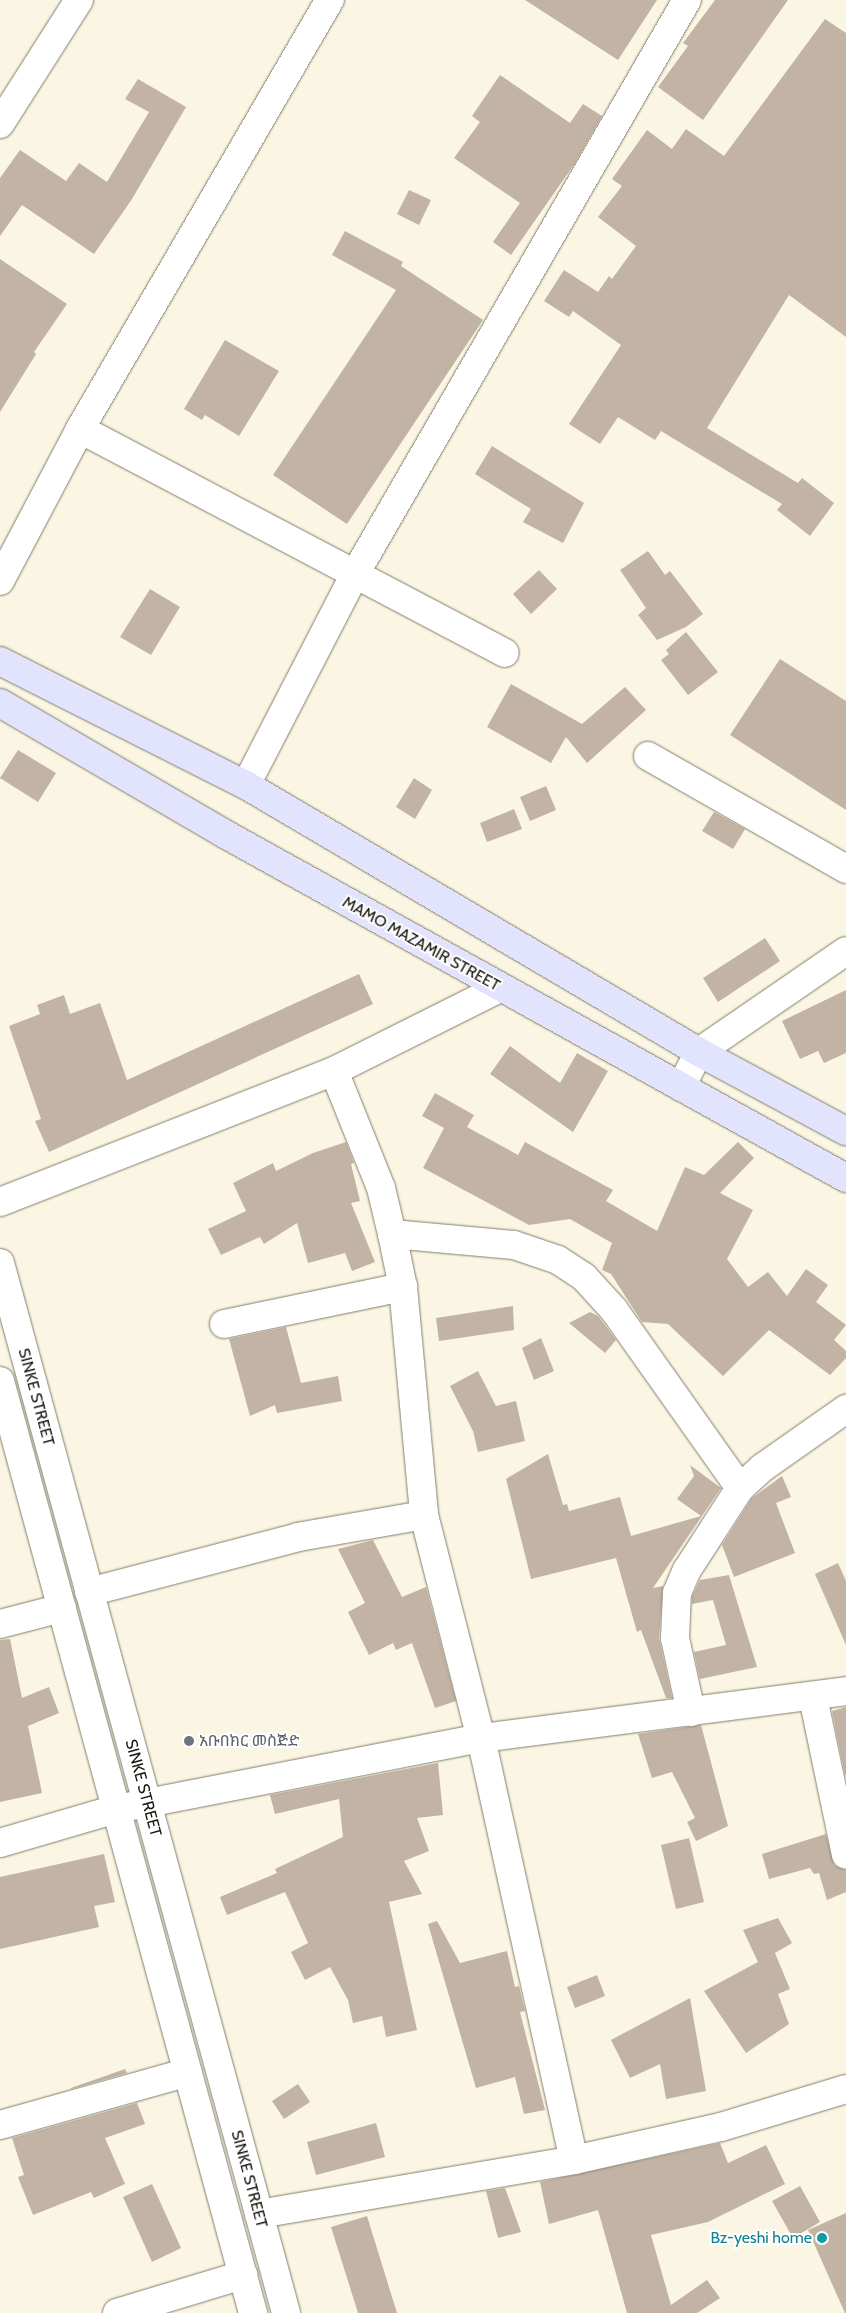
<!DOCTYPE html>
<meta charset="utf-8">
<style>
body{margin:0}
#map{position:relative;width:846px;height:2313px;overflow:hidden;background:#fbf6e3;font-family:Cabin,"Noto Sans Ethiopic",sans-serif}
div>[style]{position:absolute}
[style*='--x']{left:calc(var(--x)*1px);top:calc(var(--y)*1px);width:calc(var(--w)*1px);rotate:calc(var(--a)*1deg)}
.building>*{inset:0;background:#c2b3a5}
.roads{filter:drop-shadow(0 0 1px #827d6c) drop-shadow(0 0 1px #827d6c)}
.minor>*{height:28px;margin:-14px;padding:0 14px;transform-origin:14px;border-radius:14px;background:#fff}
.major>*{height:28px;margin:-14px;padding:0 14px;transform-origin:14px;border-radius:14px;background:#e2e4fd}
.dots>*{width:14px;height:14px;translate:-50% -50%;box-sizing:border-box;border:2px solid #fff;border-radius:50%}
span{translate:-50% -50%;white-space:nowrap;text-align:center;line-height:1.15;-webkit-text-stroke:4px #fff;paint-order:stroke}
.street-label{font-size:16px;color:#181610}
.worship-label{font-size:16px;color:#5b616d}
.left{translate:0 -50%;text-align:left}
.culture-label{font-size:16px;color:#0d838f}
.right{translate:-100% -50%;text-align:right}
</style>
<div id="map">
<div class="building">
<div style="clip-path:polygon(525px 0,657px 0,618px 60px)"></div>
<div style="clip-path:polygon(715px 0,788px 0,703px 120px,658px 87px,688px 46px,683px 43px)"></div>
<div style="clip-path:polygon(825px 19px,846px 33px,846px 337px,789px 295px,707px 428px,798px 483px,802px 478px,834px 503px,810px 536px,777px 510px,782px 504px,661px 431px,655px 440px,618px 417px,600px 444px,569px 424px,621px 345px,573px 311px,569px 317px,544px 301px,564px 270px,598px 292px,609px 276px,612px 279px,636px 246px,598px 217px,622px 186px,612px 179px,647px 130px,672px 149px,686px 129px,724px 156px)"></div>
<div style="clip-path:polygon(500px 75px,570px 123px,583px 104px,602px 116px,575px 163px,511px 255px,493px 242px,520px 203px,454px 158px,480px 122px,472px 116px)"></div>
<div style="clip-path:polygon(138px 79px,186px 107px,132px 199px,94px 254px,22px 205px,0 236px,0 178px,20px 150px,66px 181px,79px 163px,107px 182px,149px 112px,125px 99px)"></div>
<div style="clip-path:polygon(409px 190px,431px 200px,419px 225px,397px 214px)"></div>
<div style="clip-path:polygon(345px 231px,403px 262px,401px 266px,483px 320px,347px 524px,273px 475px,396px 290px,332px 255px)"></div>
<div style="clip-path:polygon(0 259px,67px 304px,34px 352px,36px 354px,0 412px)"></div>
<div style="clip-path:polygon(225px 340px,279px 371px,239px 436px,205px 415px,202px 420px,184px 409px)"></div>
<div style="clip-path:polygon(492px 446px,584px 503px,563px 543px,523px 522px,531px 509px,475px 474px)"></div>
<div style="clip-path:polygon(648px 551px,665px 575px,670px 571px,703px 614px,686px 627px,657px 640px,638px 615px,646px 608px,620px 570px)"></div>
<div style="clip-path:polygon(539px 570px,557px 589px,531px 614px,513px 594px)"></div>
<div style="clip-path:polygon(150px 589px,180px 607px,151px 655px,120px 637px)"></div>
<div style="clip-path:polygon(686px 632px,718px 672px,688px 695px,661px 660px,669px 654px,666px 650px)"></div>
<div style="clip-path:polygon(780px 659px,846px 701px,846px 810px,730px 735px)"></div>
<div style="clip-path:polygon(511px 684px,582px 724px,625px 687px,646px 710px,587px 763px,566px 737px,551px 763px,487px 727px)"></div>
<div style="clip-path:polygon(18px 750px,56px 773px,38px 802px,0 778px)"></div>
<div style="clip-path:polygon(414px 778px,432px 790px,415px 819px,396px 807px)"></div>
<div style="clip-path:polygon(546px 786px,556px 810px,530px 821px,520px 797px)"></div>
<div style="clip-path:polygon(514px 809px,522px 829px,487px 842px,480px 823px)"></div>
<div style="clip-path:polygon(714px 812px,745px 829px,733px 849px,702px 831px)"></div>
<div style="clip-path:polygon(765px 938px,780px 961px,718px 1002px,703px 978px)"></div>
<div style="clip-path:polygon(359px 974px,373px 1004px,49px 1152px,35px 1121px,41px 1119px,9px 1026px,40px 1014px,37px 1005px,64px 995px,70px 1014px,100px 1003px,127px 1080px)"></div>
<div style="clip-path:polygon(846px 990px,846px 1053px,824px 1063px,818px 1051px,800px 1059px,782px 1021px)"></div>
<div style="clip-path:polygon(510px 1046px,560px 1083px,577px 1053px,608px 1071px,573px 1132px,490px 1074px)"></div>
<div style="clip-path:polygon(435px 1093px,474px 1115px,467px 1127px,518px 1155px,525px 1142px,613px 1190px,606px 1201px,657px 1231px,685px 1167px,704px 1175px,738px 1142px,754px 1158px,720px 1193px,753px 1210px,727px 1259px,748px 1287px,768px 1272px,787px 1296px,806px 1269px,828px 1285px,816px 1302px,846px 1325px,834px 1340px,846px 1351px,846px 1358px,830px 1375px,769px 1330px,723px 1376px,668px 1324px,642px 1322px,611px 1274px,602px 1270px,612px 1243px,570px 1219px,529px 1225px,423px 1168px,444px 1128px,422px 1116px)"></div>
<div style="clip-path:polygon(346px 1142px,354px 1163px,351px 1164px,360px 1201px,351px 1203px,375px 1262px,352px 1271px,345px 1253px,308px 1263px,297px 1223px,264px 1244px,260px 1237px,221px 1255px,208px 1229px,246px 1211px,233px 1183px,273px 1163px,276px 1171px,313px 1153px)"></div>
<div style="clip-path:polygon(513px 1306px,514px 1330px,439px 1341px,436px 1318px)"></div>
<div style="clip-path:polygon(590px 1312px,598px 1316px,616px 1340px,605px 1353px,569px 1323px)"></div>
<div style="clip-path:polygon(286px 1327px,301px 1383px,338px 1376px,342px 1401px,277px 1413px,275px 1405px,250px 1416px,229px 1339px)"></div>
<div style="clip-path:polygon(541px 1338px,554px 1371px,534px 1380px,522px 1348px)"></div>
<div style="clip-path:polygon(478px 1371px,496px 1406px,516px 1401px,525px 1441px,478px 1452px,473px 1431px,450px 1386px)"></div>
<div style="clip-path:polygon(548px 1454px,563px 1505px,567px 1504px,569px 1511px,620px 1497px,631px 1536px,701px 1516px,677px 1499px,694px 1476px,690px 1465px,721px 1488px,653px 1588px,663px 1586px,659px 1638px,672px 1698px,666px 1698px,641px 1630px,637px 1632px,616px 1558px,531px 1579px,506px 1479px)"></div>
<div style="clip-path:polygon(782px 1476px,791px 1497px,776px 1503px,795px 1553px,734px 1577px,722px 1545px,752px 1498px)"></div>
<div style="clip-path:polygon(373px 1540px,402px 1597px,426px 1587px,456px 1701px,435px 1708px,412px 1643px,396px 1650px,393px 1643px,369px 1655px,348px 1612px,365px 1603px,338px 1549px)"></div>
<div style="clip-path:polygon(838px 1563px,846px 1581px,846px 1645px,815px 1574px)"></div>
<div style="clip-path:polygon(729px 1575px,757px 1667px,700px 1679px,694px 1652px,726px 1645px,713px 1600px,692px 1604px,692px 1597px,700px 1580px)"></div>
<div style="clip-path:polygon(10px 1639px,22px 1698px,49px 1687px,59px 1713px,28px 1726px,42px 1793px,0 1802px,0 1640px)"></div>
<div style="clip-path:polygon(846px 1707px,846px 1775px,845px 1775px,832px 1711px)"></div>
<div style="clip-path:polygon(701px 1725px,728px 1826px,696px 1841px,687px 1822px,695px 1818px,672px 1772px,652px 1778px,638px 1734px)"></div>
<div style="clip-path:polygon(438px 1763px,443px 1815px,417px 1818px,429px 1851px,404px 1861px,422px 1894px,389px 1902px,417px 2030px,386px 2037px,382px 2016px,353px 2023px,348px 2000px,330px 1967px,305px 1980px,291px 1952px,308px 1943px,285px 1892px,227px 1915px,220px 1897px,277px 1873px,275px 1869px,343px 1837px,339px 1799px,275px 1814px,270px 1795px)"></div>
<div style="clip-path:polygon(826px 1834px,834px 1865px,846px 1870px,846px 1892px,827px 1900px,819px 1873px,814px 1874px,810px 1868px,769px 1879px,762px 1854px)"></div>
<div style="clip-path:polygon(689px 1838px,704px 1902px,676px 1909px,661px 1845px)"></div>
<div style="clip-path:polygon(104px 1854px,115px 1902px,94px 1906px,99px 1927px,0 1949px,0 1877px)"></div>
<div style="clip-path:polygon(778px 1918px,792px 1943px,768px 1957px,775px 1953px,790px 1989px,778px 1994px,789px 2024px,746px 2053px,704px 1991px,758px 1962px,743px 1930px)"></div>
<div style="clip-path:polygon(437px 1921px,460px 1963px,507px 1951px,515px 1987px,519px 1986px,522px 1999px,525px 2011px,520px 2012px,545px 2110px,524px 2114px,515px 2077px,476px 2088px,428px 1924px)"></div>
<div style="clip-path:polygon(597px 1975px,605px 1996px,575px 2008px,567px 1987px)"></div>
<div style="clip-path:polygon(690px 1998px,706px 2091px,666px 2099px,660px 2064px,630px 2078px,611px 2040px)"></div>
<div style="clip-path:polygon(125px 2069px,127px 2073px,71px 2089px,71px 2088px)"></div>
<div style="clip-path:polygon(298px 2084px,310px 2102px,284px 2119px,272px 2101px)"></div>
<div style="clip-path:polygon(137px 2103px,145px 2124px,105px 2138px,125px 2184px,94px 2198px,91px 2192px,33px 2215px,18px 2177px,24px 2175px,12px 2138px)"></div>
<div style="clip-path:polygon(376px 2123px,385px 2157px,316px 2175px,307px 2142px)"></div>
<div style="clip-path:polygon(720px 2143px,728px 2163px,766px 2145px,785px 2184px,708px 2222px,651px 2235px,671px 2305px,707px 2280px,720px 2298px,697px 2313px,627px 2313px,598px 2210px,549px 2224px,540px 2182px)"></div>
<div style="clip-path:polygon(152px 2184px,181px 2248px,152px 2262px,123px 2197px)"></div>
<div style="clip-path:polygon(800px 2186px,820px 2222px,793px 2238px,772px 2201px)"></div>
<div style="clip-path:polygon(505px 2188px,521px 2232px,498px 2238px,486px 2191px)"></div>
<div style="clip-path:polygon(846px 2213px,846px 2313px,845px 2313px,808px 2230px)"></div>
<div style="clip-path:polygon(367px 2216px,397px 2313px,358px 2313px,331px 2227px)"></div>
</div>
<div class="roads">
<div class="minor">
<div style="--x:0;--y:124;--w:147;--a:-57.5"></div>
<div style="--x:80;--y:429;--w:480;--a:27.8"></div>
<div style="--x:0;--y:581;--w:172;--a:-62.2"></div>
<div style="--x:80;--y:429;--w:497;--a:-59.8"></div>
<div style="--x:648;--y:756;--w:228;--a:29.7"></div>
<div style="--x:246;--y:785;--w:237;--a:-62.7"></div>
<div style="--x:355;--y:574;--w:663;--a:-59.96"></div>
<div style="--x:334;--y:1071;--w:126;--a:68.1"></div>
<div style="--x:381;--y:1188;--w:47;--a:76.6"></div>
<div style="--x:392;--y:1234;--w:54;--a:78.3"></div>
<div style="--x:403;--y:1287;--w:229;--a:84.7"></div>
<div style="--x:424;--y:1515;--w:230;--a:75.7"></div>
<div style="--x:481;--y:1738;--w:432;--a:77.6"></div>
<div style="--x:681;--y:1087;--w:39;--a:-63"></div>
<div style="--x:699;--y:1052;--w:178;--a:-34.5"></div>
<div style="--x:0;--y:1202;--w:359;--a:-21.4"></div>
<div style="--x:334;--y:1071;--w:186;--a:-26.6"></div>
<div style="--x:392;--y:1234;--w:122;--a:5.2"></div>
<div style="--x:514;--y:1245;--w:46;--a:18.8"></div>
<div style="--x:558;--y:1260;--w:31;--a:33"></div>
<div style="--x:584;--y:1277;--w:45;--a:47.7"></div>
<div style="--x:614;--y:1310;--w:218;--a:54.7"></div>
<div style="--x:0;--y:1263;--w:1088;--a:74.76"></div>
<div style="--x:224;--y:1324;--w:183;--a:-11.7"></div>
<div style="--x:0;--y:1381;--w:966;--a:74.81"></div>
<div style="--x:89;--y:1592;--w:216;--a:-14.7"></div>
<div style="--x:298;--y:1537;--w:128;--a:-9.9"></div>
<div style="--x:0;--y:1624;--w:64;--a:-14.5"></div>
<div style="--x:813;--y:1697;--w:161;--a:78.2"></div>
<div style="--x:691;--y:1712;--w:76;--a:-102.2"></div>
<div style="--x:675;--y:1638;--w:45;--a:-87.5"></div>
<div style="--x:677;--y:1593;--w:25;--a:-67"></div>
<div style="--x:687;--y:1570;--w:98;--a:-57.1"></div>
<div style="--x:740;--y:1488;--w:30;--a:-42"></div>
<div style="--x:762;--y:1468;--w:103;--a:-35.1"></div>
<div style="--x:0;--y:1843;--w:121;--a:-16.3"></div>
<div style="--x:116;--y:1809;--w:372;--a:-11"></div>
<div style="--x:481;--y:1738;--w:368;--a:-7.3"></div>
<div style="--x:0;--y:2125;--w:195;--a:-15.7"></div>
<div style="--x:259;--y:2214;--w:320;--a:-9.7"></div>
<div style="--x:574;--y:2160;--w:151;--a:-12.7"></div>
<div style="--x:721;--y:2127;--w:131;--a:-16.9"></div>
<div style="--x:117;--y:2313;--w:132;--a:-16.8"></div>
</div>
<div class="major">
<div style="--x:0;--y:661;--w:275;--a:26.8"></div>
<div style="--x:246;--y:785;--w:526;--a:30.52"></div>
<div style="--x:699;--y:1052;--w:167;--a:28.3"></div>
<div style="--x:0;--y:703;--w:258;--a:30.2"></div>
<div style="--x:223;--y:833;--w:712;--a:28.98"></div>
</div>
</div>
<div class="dots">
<div style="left:189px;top:1741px;background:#6b7280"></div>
<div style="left:822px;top:2238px;background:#0f9aa8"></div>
</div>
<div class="street-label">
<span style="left:421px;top:944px;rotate:29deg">MAMO MAZAMIR STREET</span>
<span style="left:36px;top:1397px;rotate:75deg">SINKE STREET</span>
<span style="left:143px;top:1788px;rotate:75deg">SINKE STREET</span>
<span style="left:249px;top:2179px;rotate:75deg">SINKE STREET</span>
</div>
<div class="worship-label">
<span class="left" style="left:199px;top:1741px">አቡበክር መስጅድ</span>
</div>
<div class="culture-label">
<span class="right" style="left:812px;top:2238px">Bz-yeshi home</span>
</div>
</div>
